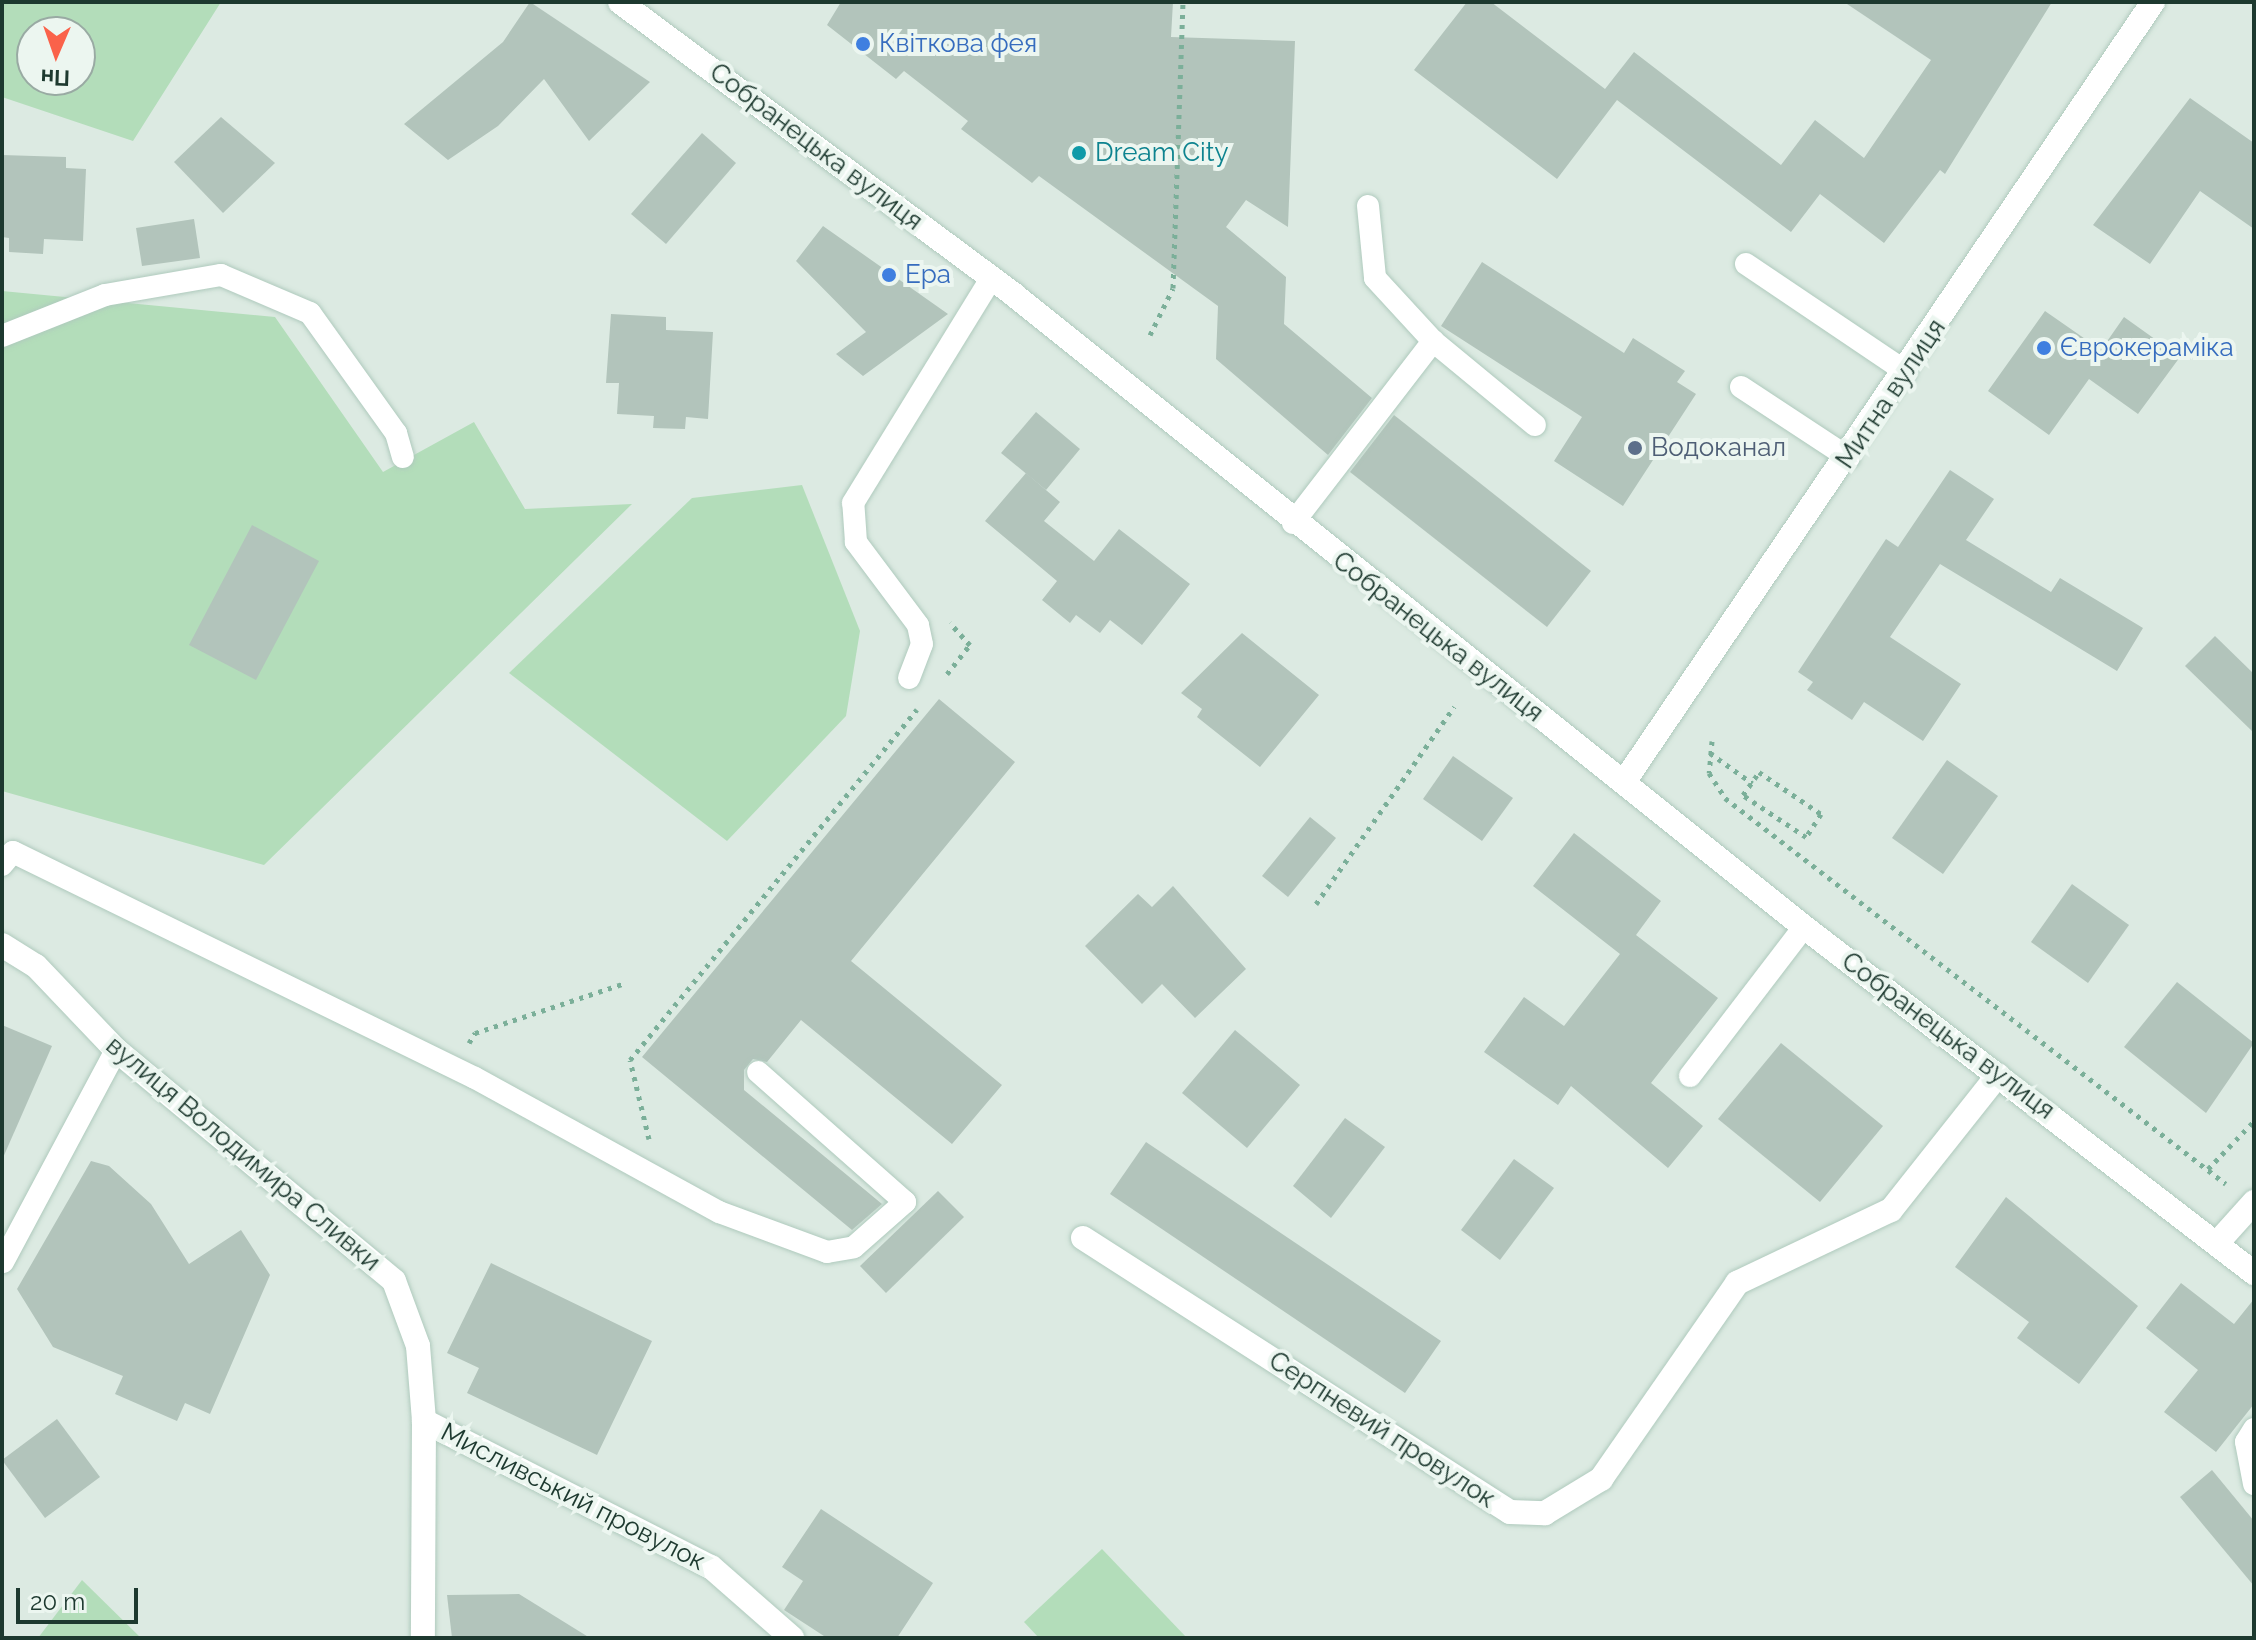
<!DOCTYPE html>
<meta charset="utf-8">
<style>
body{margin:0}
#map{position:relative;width:2256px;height:1640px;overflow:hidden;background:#dceae2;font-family:Raleway,sans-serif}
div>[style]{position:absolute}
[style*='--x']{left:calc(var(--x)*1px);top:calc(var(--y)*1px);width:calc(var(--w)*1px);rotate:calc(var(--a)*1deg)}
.green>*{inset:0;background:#b3ddba}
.building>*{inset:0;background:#b2c4bb}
.path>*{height:5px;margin-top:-2.5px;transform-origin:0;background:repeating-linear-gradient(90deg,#7baf99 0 4px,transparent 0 10px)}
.roads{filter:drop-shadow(0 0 2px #afcabd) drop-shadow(0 0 2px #afcabd)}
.lane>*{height:22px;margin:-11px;padding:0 11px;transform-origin:11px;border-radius:11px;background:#fff}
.street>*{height:24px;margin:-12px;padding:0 12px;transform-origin:12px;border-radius:12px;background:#fff}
.secondary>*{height:24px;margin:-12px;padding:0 12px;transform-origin:12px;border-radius:12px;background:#fff}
.dots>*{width:22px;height:22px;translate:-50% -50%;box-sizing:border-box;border:4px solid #ecf6f0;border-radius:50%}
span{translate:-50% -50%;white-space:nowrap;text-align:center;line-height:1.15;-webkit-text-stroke:8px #ecf6f0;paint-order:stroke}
.shop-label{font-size:26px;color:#366cbe}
.left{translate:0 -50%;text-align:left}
.street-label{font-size:26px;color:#1d392f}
.culture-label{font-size:26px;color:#0d838f}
.service-label{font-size:26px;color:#4e5e75}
.frame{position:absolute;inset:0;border:4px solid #1d392f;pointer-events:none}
.north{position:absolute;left:16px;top:16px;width:80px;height:80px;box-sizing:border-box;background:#ecf6f0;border:2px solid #99aaa3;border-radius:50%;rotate:182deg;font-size:22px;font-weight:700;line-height:32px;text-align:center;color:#1d392f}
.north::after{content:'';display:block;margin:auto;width:28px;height:36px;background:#fa624a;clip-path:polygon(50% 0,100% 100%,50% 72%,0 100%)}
.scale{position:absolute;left:16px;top:1588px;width:122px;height:36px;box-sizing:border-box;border:4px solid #1d392f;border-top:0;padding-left:10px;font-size:24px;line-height:28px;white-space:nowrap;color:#1d392f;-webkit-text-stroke:6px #ecf6f0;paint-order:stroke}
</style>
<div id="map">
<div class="green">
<div style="clip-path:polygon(evenodd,2px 2px,221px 2px,133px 141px,2px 97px,2px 2px,32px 32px,80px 32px,80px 80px,32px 80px,32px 32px)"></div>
<div style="clip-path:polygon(2px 291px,275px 317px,383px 472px,474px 422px,525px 509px,632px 504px,264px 865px,2px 791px)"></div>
<div style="clip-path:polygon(802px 485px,860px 631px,846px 716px,727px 841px,509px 673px,692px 498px)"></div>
<div style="clip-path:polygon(1102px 1549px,1187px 1638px,1039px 1638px,1024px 1622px)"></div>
<div style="clip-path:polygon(82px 1580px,141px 1638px,38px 1638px)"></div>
</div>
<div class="building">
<div style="clip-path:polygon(530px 2px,650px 82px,589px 141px,544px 79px,498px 126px,448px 160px,404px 124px,503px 42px)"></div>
<div style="clip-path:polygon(841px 2px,1173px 2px,1171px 37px,1295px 41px,1288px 227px,1246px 200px,1226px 227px,1286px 277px,1284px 324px,1372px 398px,1328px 455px,1216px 359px,1218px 306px,1039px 176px,1032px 183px,961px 129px,968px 121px,904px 71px,896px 79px,827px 25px)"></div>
<div style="clip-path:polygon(1467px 2px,1491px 2px,1605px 89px,1634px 52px,1781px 165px,1815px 120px,1864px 158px,1931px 60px,1844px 2px,2052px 2px,1945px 174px,1940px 170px,1884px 243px,1820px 194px,1791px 232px,1617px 100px,1557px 179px,1414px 70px)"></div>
<div style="clip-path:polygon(2190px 98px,2254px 143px,2254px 229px,2200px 191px,2150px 264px,2093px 225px)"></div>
<div style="clip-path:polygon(221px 117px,275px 163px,223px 213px,174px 162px)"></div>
<div style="clip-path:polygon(702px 133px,736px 163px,666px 244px,631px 214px)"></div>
<div style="clip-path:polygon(2px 155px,66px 157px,66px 168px,86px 169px,83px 241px,44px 239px,43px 254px,9px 252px,9px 238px,2px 237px)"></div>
<div style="clip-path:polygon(194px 219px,200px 258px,142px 266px,136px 228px)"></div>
<div style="clip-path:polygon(823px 226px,948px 314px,863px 376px,836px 354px,866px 332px,796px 261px)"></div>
<div style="clip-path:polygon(1482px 262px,1624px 353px,1633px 338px,1685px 371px,1677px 382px,1696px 394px,1623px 506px,1554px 461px,1582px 417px,1441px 326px)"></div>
<div style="clip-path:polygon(2045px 311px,2101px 350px,2124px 317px,2180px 357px,2138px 414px,2089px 379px,2049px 435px,1988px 391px)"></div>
<div style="clip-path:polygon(611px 314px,666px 317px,666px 330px,713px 332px,708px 419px,686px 417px,685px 429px,653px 428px,654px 416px,617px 414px,619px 383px,606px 383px)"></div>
<div style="clip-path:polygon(1036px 412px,1080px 449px,1046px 490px,1001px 453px)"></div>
<div style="clip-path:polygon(1394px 415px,1591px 571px,1547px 627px,1350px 472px)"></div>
<div style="clip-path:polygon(1950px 470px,1994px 499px,1966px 540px,2051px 592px,2060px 578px,2143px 628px,2117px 671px,1940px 564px,1890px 637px,1961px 684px,1923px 741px,1864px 702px,1852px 720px,1807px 690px,1813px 682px,1798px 672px,1886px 539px,1898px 547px)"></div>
<div style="clip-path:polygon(1026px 473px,1060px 502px,1044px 521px,1094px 561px,1119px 529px,1190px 584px,1142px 645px,1110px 620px,1100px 633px,1076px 615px,1070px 623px,1042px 600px,1057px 581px,985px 521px)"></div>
<div style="clip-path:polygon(252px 525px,319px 561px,256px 680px,189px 645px)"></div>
<div style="clip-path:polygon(1242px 633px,1319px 695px,1260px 767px,1197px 717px,1202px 709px,1181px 693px)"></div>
<div style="clip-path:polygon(2215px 636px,2254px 674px,2254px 733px,2185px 666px)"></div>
<div style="clip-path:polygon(939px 699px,1015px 762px,851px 961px,1002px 1085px,952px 1144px,801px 1020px,767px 1062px,753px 1059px,744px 1070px,744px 1090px,882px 1204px,852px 1230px,642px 1057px)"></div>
<div style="clip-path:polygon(1453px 756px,1513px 798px,1482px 841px,1423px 799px)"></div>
<div style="clip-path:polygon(1947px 760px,1998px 796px,1943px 874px,1892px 838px)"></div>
<div style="clip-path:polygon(1310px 817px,1336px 838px,1288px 897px,1262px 876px)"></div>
<div style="clip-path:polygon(1574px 833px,1661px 901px,1636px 935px,1718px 998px,1651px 1083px,1703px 1126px,1668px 1168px,1571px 1086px,1558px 1105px,1484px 1052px,1524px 997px,1564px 1026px,1620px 954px,1533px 886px)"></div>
<div style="clip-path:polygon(2072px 884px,2129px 925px,2088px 983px,2031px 942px)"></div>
<div style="clip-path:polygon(1173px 886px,1246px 969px,1195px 1018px,1162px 984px,1142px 1004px,1085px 946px,1138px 894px,1152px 907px)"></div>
<div style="clip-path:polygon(2177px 982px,2254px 1043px,2206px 1113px,2124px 1047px)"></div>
<div style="clip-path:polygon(2px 1025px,52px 1046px,2px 1160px)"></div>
<div style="clip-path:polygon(1235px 1030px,1300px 1085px,1247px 1148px,1182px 1093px)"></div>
<div style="clip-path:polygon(1781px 1043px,1883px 1126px,1820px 1202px,1718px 1119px)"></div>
<div style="clip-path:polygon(1345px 1118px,1385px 1147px,1331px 1218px,1293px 1186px)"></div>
<div style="clip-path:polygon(1146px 1142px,1441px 1341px,1405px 1393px,1110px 1194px)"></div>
<div style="clip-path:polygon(1514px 1159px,1554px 1188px,1500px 1260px,1461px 1230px)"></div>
<div style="clip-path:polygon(91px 1161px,109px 1166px,151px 1204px,189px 1264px,241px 1230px,270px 1275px,210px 1414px,185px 1403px,177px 1421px,115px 1394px,123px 1376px,53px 1347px,17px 1289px)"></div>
<div style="clip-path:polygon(938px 1191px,964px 1217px,886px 1293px,860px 1266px)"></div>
<div style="clip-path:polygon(2006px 1197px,2138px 1306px,2079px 1384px,2017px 1338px,2029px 1322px,1955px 1267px)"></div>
<div style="clip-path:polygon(491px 1263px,652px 1341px,597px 1455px,467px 1393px,479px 1368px,447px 1353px)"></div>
<div style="clip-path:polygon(2181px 1283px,2234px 1324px,2254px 1299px,2254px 1404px,2216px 1452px,2164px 1412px,2198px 1370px,2146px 1328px)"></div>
<div style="clip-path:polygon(57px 1419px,100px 1477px,45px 1518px,2px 1460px)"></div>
<div style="clip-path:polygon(2212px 1470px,2254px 1521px,2254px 1586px,2180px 1497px)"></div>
<div style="clip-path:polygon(821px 1509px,933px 1583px,897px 1638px,827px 1638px,784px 1610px,803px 1581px,782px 1567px)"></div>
<div style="clip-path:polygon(519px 1594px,590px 1638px,452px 1638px,447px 1595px)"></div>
</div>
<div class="path">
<div style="--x:1150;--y:335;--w:52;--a:-63.9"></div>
<div style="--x:1173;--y:288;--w:286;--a:-88"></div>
<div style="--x:947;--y:674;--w:37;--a:-52"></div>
<div style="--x:970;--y:645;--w:30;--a:-132"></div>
<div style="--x:1712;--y:741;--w:32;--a:95"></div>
<div style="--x:1709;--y:773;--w:30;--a:57"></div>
<div style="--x:1725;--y:798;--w:632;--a:37.61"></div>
<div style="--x:1710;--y:753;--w:52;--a:35.5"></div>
<div style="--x:1759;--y:772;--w:75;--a:34.1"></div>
<div style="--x:1821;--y:814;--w:27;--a:123"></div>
<div style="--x:1806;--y:837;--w:76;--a:-146.3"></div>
<div style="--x:1743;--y:795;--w:28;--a:-55"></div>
<div style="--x:1316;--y:904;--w:241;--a:-55"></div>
<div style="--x:469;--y:1043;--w:12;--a:-59"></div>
<div style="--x:475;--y:1033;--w:158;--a:-18.4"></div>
<div style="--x:649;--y:1139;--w:81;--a:-103.5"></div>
<div style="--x:630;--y:1060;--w:453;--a:-50.7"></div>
<div style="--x:2208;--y:1169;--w:66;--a:-46.2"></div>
</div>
<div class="roads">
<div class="lane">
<div style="--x:1368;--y:206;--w:72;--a:84.4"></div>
<div style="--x:1375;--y:278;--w:86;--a:47.4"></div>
<div style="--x:1433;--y:341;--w:132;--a:39.5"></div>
<div style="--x:1746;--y:264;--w:193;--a:34"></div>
<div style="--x:2;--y:336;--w:111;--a:-21.7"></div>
<div style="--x:105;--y:295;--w:118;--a:-9.8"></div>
<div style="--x:221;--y:275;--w:97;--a:23.1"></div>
<div style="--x:310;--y:313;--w:148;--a:54.4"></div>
<div style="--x:396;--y:433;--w:25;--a:74"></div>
<div style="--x:1741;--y:387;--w:129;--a:33.3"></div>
<div style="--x:1293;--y:523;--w:230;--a:-52.4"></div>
<div style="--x:909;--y:678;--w:36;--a:-69"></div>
<div style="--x:922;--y:644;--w:19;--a:-102"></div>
<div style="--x:918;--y:625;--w:104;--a:-126.8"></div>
<div style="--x:856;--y:542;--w:39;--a:-94"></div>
<div style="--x:853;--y:503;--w:263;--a:-58.4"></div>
<div style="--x:2;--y:865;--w:17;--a:-50"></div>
<div style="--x:13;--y:852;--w:514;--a:26.07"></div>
<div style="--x:475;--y:1078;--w:278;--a:28.8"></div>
<div style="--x:719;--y:1212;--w:115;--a:20.3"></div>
<div style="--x:827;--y:1252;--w:27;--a:-10"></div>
<div style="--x:854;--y:1247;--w:68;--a:-41.4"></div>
<div style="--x:905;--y:1202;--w:196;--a:-138.5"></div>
<div style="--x:1690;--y:1076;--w:188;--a:-52.6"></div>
<div style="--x:3;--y:1262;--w:240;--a:-61.9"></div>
<div style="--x:2254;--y:1429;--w:15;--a:122"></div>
<div style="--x:2246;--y:1442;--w:43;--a:79.2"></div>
</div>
<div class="street">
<div style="--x:2;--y:945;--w:40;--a:32"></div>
<div style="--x:36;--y:966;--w:116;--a:46.4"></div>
<div style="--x:116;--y:1050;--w:361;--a:39.7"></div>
<div style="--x:394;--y:1281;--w:69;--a:69.7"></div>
<div style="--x:418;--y:1346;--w:75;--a:85.4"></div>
<div style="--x:424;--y:1421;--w:217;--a:90.3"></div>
<div style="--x:1083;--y:1238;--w:507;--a:32.69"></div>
<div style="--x:1510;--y:1512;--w:35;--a:2"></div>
<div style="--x:1545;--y:1513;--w:66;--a:-31.3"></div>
<div style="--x:1601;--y:1479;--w:239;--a:-55.2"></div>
<div style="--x:1737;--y:1283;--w:170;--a:-25.4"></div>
<div style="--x:1891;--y:1210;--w:172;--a:-51.6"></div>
<div style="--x:2218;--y:1242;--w:54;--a:-48"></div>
<div style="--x:424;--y:1421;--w:322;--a:27"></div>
<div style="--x:711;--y:1567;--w:108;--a:41.2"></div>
</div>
<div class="secondary">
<div style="--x:620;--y:2;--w:491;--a:36.6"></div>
<div style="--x:1014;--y:295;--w:1012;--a:38.66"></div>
<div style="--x:1804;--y:927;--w:568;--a:37.56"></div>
<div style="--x:1624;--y:782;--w:942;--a:-55.85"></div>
</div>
</div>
<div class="dots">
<div style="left:863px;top:44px;background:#3f7fe0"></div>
<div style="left:1079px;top:153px;background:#0f9aa8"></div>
<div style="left:889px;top:275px;background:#3f7fe0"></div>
<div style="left:2044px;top:348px;background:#3f7fe0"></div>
<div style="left:1635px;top:448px;background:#5c6f8a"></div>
</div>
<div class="shop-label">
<span class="left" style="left:879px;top:44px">Квіткова фея</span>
<span class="left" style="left:905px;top:275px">Ера</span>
<span class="left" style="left:2060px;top:348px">Єврокераміка</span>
</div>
<div class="street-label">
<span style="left:816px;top:147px;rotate:37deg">Собранецька вулиця</span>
<span style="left:1891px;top:394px;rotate:-56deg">Митна вулиця</span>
<span style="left:1438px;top:637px;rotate:38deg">Собранецька вулиця</span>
<span style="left:1948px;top:1036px;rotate:37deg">Собранецька вулиця</span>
<span style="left:243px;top:1154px;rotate:40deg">вулиця Володимира Сливки</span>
<span style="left:1382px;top:1430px;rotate:33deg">Серпневий провулок</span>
<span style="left:573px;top:1497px;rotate:27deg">Мисливський провулок</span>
</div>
<div class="culture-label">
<span class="left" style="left:1095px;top:153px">Dream City</span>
</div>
<div class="service-label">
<span class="left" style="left:1651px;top:448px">Водоканал</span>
</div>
<div class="frame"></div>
<div class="north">Пн</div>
<div class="scale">20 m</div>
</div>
